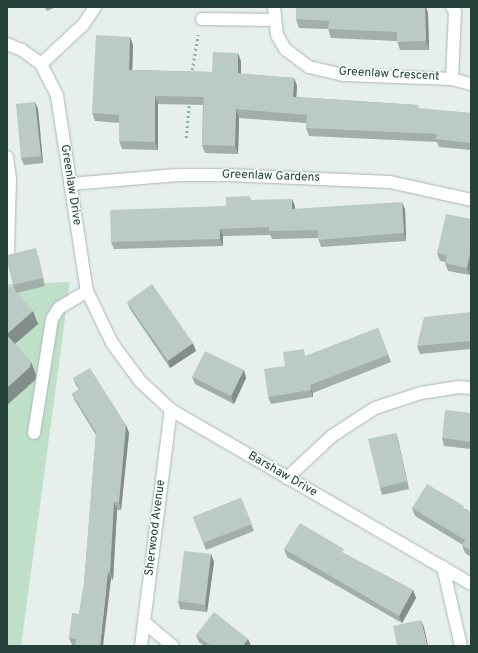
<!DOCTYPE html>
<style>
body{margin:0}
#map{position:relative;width:478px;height:653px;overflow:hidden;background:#e6efeb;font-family:Overpass,sans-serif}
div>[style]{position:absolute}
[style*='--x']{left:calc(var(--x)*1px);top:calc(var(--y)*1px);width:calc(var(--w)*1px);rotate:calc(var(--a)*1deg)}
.green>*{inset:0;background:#bfe0c8}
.path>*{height:2.5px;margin-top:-1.25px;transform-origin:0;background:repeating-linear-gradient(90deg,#86b3a5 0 2px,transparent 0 5px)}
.roads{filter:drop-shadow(0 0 1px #a8b8b2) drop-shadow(0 0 1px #a8b8b2)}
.lane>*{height:12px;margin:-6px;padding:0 6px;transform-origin:6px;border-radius:6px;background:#fff}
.street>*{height:12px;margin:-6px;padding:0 6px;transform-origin:6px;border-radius:6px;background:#fff}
.wall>*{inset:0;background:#a1aea9}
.shaded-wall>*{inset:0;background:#838d89}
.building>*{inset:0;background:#bbcac4}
span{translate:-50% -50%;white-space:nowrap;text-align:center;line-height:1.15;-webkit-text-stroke:3px #f7fbf9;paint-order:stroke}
.street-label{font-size:12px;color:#24423a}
.frame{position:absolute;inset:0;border:8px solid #24423a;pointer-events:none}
</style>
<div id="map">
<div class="green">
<div style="clip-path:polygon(70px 282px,21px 646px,7px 646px,7px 284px)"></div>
</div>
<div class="path">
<div style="--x:191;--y:75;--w:41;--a:-80.1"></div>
<div style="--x:186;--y:138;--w:36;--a:-85"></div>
</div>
<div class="roads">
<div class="lane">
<div style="--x:7;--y:157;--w:22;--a:82"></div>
<div style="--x:10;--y:179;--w:73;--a:91.6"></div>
<div style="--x:34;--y:433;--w:115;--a:-81"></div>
<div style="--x:52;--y:319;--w:13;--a:-58"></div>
<div style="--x:59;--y:308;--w:33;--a:-31"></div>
<div style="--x:144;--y:622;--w:38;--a:40"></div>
</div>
<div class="street">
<div style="--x:274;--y:7;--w:28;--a:84"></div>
<div style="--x:277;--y:35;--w:16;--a:60"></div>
<div style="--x:285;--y:49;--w:30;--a:37"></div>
<div style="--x:309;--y:67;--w:36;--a:13"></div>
<div style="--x:344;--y:75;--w:108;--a:2.1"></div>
<div style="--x:452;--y:79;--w:20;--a:15"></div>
<div style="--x:452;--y:7;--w:6;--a:59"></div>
<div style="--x:455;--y:12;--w:67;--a:92.6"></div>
<div style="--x:202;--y:19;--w:72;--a:0.8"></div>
<div style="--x:7;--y:44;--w:16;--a:22"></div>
<div style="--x:22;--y:50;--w:24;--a:36"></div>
<div style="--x:41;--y:64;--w:36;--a:63"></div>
<div style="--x:57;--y:96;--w:197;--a:81.3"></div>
<div style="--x:87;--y:291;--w:58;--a:64.3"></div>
<div style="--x:112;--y:343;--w:47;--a:53.6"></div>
<div style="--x:140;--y:381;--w:42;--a:43.1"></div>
<div style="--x:171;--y:410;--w:347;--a:30.1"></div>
<div style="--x:41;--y:64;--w:57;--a:-42.9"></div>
<div style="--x:83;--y:25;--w:22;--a:-56"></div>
<div style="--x:7;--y:178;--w:3;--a:18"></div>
<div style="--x:70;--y:184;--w:108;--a:-4.8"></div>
<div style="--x:178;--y:175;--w:50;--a:0"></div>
<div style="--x:228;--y:175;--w:162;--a:2.5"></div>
<div style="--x:390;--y:182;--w:83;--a:12.5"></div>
<div style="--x:287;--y:478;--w:62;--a:-43"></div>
<div style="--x:332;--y:436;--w:51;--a:-33.1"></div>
<div style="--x:375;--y:408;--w:48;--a:-18.1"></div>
<div style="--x:421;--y:393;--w:37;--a:-9"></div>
<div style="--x:458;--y:387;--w:13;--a:4"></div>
<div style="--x:443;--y:567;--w:81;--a:77.2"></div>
<div style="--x:141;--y:646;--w:238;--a:-82.8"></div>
</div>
</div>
<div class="wall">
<div style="clip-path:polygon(35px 7px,56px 7px,47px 11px,45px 8px)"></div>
<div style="clip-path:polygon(428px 13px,429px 50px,400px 50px,397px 41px,331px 38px,328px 29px,299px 28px,296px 19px)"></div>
<div style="clip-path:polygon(130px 37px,133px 45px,132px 70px,212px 72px,241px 61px,241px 74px,294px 78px,297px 86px,296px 97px,418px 105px,419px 109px,471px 113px,471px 150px,439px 147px,437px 142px,309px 136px,306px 128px,306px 123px,239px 118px,238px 154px,205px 153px,202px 145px,203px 105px,158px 104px,158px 150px,122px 149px,119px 141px,119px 123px,95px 121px,92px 113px)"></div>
<div style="clip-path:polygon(35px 102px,38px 109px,43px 163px,24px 165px,21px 158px)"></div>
<div style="clip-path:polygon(249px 196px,251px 200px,295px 206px,295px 209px,405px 209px,406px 241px,321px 247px,318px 238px,272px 239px,270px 235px,223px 236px,223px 246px,114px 249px,111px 242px,226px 206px)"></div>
<div style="clip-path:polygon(471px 219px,471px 269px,470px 275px,448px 271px,445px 263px,445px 262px,440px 261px,437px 253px)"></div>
<div style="clip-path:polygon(38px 255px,45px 286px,17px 293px,38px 324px,15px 344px,31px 362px,36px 375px,35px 380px,7px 405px,15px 291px,13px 285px)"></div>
<div style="clip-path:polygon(127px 302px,196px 351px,170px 368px,130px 309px)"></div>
<div style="clip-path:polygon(471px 312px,471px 349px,420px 354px,417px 346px)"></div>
<div style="clip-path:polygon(378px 328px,391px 362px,313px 393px,313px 397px,271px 404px,268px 397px,285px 366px,307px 356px)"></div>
<div style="clip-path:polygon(244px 370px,246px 378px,234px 404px,195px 384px,192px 377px)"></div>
<div style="clip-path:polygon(73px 378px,126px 425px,129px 433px,121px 510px,117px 510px,113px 580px,111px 579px,75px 646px,72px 645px,69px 638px,79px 614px,84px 584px,96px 435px,75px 401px,72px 394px,79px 389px,76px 385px)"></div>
<div style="clip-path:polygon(471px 413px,471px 449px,444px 446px,442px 438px)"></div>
<div style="clip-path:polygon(396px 433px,398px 440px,409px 489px,382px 495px,380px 488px)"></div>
<div style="clip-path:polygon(241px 498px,254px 531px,206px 550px,193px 517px)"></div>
<div style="clip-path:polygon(412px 508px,466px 509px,471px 513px,471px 557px,465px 553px,462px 545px,463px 545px,415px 516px)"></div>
<div style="clip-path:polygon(284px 549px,345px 554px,413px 590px,416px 598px,402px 623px,287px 557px)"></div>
<div style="clip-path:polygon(211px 554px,214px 562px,207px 612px,180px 609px,178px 601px)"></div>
<div style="clip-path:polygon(196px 635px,248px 639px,251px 646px,204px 646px,199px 642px)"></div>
</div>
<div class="shaded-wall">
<div style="clip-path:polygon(425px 7px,426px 7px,428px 13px,429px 50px,426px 41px)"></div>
<div style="clip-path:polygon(130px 37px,133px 45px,132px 78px,129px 70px)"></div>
<div style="clip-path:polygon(238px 53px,241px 61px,241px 81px,238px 73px)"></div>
<div style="clip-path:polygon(294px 78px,297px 86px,296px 105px,293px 97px)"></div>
<div style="clip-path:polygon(155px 96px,158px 104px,158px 150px,155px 142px)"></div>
<div style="clip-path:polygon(35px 102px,38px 109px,43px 163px,41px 156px)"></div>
<div style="clip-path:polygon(236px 109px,239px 118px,238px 154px,235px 146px)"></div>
<div style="clip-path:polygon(292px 199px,295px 206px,295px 217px,292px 209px)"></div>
<div style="clip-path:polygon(402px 202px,405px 209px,406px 241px,404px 233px)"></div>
<div style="clip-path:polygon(220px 229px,223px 236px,223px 246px,220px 239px)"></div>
<div style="clip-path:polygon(471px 248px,471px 269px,470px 275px,467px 268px)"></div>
<div style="clip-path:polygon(33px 311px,38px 324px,11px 347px,7px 334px)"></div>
<div style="clip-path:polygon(193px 343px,196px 351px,170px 368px,168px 361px)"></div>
<div style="clip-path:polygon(31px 362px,36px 375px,35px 380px,7px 405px,7px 388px)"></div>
<div style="clip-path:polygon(244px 370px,246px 378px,234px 404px,231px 396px)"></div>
<div style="clip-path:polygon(310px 385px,313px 393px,313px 397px,311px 390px)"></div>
<div style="clip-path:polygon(126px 425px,129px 433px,121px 510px,119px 502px)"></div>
<div style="clip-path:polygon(396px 433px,398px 440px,409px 489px,407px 481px)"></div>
<div style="clip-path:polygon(114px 502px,117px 510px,113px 580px,110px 572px)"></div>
<div style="clip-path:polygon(211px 554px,214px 562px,207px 612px,205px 605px)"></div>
<div style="clip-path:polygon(108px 572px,111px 579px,103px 646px,100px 646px)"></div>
<div style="clip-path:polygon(413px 590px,416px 598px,402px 623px,399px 616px)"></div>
<div style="clip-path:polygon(421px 620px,424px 627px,428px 646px,427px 646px)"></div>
<div style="clip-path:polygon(248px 639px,251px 646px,243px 646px)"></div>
</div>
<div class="building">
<div style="clip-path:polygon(296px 7px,425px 7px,426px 41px,397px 42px,397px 32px,328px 29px,329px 21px,296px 19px)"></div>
<div style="clip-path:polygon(96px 35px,130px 37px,129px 70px,212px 72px,213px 52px,238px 53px,238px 73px,294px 78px,293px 97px,418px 105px,418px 108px,471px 113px,471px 143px,436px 139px,437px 134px,306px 128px,307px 115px,236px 109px,235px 146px,202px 145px,204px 97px,155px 96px,155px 142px,119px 141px,119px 115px,92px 113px)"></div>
<div style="clip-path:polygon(35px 102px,41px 156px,21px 158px,16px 104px)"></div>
<div style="clip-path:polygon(249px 196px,250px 200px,292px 199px,292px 209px,402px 202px,404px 233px,318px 240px,318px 230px,269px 231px,269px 227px,220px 229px,220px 239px,111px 242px,110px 210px,226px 206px,226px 197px)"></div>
<div style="clip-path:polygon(446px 214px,471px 219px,471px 248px,467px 268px,445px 263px,447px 255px,437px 253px)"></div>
<div style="clip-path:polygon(36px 248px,43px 278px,13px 285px,7px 260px,7px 255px)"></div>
<div style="clip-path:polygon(152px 284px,193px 343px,168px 361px,127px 302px)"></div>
<div style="clip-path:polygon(11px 286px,33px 311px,7px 334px,7px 290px)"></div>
<div style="clip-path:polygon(471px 312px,471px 341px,417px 346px,424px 317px)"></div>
<div style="clip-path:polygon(378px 328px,388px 355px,310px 385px,311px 390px,268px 397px,264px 369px,285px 366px,283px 352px,304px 349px,305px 356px)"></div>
<div style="clip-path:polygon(7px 335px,31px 362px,30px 367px,7px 388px)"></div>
<div style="clip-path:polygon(205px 351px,244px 370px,231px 396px,192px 377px)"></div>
<div style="clip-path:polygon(90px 368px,126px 425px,119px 502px,114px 502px,110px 572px,108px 572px,100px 646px,75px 646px,76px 639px,69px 638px,72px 613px,79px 614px,84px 584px,96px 432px,72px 394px,80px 389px,73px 378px)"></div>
<div style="clip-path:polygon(445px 410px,471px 413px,471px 442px,442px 438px)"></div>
<div style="clip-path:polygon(396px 433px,407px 481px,380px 488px,368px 439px)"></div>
<div style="clip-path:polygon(427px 484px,464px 506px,463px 508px,471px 513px,471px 551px,462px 545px,465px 540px,412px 508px)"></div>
<div style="clip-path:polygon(241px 498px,252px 524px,203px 543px,193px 517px)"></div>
<div style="clip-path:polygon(300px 523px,344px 549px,342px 552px,413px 590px,399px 616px,284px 549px)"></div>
<div style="clip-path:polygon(184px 551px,211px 554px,205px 605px,178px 601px)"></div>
<div style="clip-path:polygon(214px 612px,248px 639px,243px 646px,211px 646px,196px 635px)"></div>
<div style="clip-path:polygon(421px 620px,427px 646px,397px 646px,393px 626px)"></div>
</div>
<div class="street-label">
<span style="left:389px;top:75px;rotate:3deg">Greenlaw Crescent</span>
<span style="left:271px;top:177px;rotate:2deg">Greenlaw Gardens</span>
<span style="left:70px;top:185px;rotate:81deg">Greenlaw Drive</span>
<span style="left:282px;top:475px;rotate:30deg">Barshaw Drive</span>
<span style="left:156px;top:528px;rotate:-83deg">Sherwood Avenue</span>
</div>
<div class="frame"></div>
</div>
